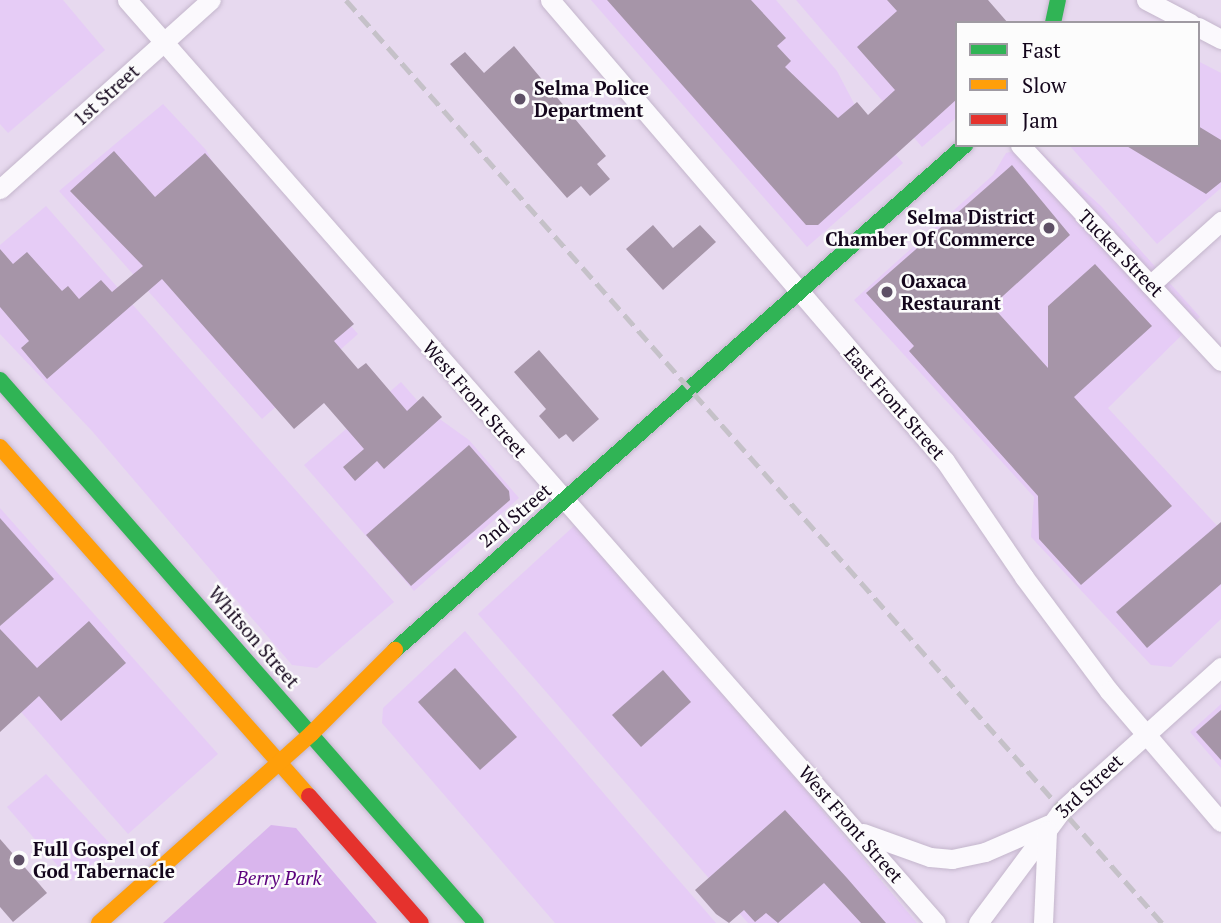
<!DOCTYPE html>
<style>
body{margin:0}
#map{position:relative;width:1221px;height:923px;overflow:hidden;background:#e7d9ef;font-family:"PT Serif",serif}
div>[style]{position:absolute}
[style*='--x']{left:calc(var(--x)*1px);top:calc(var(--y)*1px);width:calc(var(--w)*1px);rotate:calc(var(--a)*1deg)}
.built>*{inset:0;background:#e6ccf6}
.green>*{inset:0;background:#d9b5ed}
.building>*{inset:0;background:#a695a8}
.roads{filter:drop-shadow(0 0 2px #c4b6cc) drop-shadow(0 0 2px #c4b6cc)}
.street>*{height:19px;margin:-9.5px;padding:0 9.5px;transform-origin:9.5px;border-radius:9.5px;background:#fbf9fd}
.fast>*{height:16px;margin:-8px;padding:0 8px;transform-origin:8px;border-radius:8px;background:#30b455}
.slow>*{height:16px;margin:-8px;padding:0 8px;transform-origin:8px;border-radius:8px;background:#ff9f0a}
.jam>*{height:16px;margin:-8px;padding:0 8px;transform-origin:8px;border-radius:8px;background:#e5322d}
.rail>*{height:5px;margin-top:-2.5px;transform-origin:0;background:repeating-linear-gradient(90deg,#c5c1c8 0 14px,transparent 0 21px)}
.dots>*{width:19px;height:19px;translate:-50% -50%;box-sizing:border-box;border:4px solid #fcfcfc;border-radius:50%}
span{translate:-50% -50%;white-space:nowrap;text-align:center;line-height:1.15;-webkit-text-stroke:5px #fcfcfc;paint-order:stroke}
.poi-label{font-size:19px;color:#14061c;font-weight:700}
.left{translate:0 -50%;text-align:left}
.right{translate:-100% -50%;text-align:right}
.street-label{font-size:19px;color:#14061c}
.park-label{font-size:19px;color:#5c017d;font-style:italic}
.legend{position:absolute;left:955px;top:21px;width:245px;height:126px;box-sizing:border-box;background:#fcfcfc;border:2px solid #9f9aa2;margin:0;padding:9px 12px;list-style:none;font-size:21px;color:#14061c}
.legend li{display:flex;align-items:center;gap:14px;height:35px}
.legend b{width:35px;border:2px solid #9f9aa2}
</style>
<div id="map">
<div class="built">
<div style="clip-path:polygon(0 0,63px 0,105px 50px,8px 133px,0 124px)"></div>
<div style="clip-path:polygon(591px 0,776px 0,837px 71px,859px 113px,903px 163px,807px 247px)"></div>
<div style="clip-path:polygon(796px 0,972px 0,957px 23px,957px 117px,922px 147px)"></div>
<div style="clip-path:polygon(1198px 61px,1221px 73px,1221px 188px,1157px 244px,1069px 145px,1198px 145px)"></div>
<div style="clip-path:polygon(163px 104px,206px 150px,228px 188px,358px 334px,262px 419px,59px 191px)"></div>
<div style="clip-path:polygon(1034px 146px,1101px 206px,1200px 317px,1108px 408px,1221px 530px,1221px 619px,1171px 667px,1151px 665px,1031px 537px,1034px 497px,854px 300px,993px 175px,1006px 153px)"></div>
<div style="clip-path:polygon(46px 206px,394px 602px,317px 668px,292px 665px,92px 431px,0 334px,0 245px)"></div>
<div style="clip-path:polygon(401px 382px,423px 407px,469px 440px,519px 498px,414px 591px,304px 465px)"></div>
<div style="clip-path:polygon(0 508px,218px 754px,128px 834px,0 688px)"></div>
<div style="clip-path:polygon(575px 525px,794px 777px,917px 923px,748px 923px,478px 614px)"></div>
<div style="clip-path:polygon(465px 631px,636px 831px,716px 923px,555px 923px,382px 723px,383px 708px)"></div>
<div style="clip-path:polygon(1221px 704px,1221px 768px,1190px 732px)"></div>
<div style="clip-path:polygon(46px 774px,113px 847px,71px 881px,7px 807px)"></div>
</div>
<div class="green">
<div style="clip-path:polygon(271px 825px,296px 828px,377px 923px,163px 923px)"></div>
</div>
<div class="building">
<div style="clip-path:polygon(607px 0,751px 0,786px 38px,777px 46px,791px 61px,785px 67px,838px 118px,857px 102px,868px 115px,895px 90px,857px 47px,897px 11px,887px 0,988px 0,1008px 23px,957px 23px,957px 99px,818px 225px,806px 225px)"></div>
<div style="clip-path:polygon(514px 46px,606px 156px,597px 164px,610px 179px,590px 196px,581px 186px,567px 198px,450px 64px,465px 52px,484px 73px)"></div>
<div style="clip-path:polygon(1198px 126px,1221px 140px,1221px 182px,1206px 194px,1125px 145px,1198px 145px)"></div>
<div style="clip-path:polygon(114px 151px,155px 197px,205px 153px,354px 324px,334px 341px,358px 369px,366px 363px,407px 411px,423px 396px,442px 417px,384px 469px,377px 461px,355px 481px,343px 467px,364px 449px,324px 403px,294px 429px,162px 279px,47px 379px,21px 348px,29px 341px,0 307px,0 249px,13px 264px,27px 252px,62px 291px,68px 286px,79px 299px,101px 280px,112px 292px,143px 266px,70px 191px)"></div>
<div style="clip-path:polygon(1012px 165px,1070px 235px,992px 306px,1048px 368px,1048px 306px,1095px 264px,1152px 326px,1074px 397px,1172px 506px,1081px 585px,1039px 539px,1038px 496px,909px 351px,914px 346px,866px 293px)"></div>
<div style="clip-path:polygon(653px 225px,673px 248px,700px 225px,716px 242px,663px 290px,626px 249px)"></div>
<div style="clip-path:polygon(539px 350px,599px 419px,573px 442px,566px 434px,559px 439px,539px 416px,546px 409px,514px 372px)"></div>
<div style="clip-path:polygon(469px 445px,509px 491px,510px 500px,411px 586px,366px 535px)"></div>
<div style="clip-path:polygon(0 518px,54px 579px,0 626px)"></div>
<div style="clip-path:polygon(1221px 522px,1221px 584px,1147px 648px,1116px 612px)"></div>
<div style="clip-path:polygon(89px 621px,126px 663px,61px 721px,39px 696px,0 732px,0 629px,37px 668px)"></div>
<div style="clip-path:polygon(455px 668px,517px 737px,480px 770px,418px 702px)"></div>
<div style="clip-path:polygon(663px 670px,691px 702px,641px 747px,612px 715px)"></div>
<div style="clip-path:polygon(1221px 710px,1221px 760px,1196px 732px)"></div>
<div style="clip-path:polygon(785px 810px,847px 878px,886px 923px,861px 923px,824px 883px,778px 923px,766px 913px,755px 922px,744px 910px,729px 923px,716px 914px,695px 890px)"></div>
<div style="clip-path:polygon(0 839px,47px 893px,13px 922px,0 907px)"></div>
</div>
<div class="roads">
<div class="street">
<div style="--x:127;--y:0;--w:1227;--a:48.77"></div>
<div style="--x:550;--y:0;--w:607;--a:49.41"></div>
<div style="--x:945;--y:461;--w:140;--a:55.7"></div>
<div style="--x:1024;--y:577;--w:142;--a:53.3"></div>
<div style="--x:1109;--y:691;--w:172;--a:49.5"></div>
<div style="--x:1146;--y:0;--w:50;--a:27.6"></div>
<div style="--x:1198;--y:27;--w:26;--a:28"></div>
<div style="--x:1020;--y:145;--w:295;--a:47.1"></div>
<div style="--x:0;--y:189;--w:283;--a:-41.9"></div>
<div style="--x:1150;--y:285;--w:96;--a:-42"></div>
<div style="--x:863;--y:833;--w:71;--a:19.7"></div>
<div style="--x:930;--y:857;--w:22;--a:5"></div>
<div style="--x:952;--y:859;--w:34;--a:-12"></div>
<div style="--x:985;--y:852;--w:68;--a:-23.5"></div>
<div style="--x:978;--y:923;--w:141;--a:-53.4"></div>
<div style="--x:1062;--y:810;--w:214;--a:-42"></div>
<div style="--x:1043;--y:923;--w:93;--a:-87.5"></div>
</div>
<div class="fast">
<div style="--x:1053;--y:23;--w:24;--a:-78"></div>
<div style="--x:0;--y:380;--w:722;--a:48.76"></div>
<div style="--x:395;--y:650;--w:762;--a:-41.54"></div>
</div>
<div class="slow">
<div style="--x:0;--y:447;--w:466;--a:48.5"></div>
<div style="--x:99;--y:923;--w:284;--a:-41.7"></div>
<div style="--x:311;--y:734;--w:119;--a:-45"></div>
</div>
<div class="jam">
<div style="--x:309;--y:796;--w:169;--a:48.6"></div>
</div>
</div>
<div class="rail">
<div style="--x:346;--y:0;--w:1232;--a:48.52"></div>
</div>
<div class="dots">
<div style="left:520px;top:99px;background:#5e5066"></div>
<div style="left:1049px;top:228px;background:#5e5066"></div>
<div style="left:887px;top:292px;background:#5e5066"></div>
<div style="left:19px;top:860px;background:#5e5066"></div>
</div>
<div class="poi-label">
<span class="left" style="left:534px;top:99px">Selma Police<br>Department</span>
<span class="right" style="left:1035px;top:228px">Selma District<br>Chamber Of Commerce</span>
<span class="left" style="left:901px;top:292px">Oaxaca<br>Restaurant</span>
<span class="left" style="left:33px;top:860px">Full Gospel of<br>God Tabernacle</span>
</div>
<div class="street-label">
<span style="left:106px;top:95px;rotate:-42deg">1st Street</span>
<span style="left:1121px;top:253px;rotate:46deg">Tucker Street</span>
<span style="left:475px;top:399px;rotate:49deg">West Front Street</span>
<span style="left:895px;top:403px;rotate:49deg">East Front Street</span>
<span style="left:515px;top:515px;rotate:-40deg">2nd Street</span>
<span style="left:254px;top:637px;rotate:49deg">Whitson Street</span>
<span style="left:1089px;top:786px;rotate:-43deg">3rd Street</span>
<span style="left:851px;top:824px;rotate:49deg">West Front Street</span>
</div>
<div class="park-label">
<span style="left:279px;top:878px">Berry Park</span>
</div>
<ul class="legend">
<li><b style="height:9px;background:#30b455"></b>Fast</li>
<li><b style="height:9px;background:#ff9f0a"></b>Slow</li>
<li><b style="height:9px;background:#e5322d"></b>Jam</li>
</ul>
</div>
